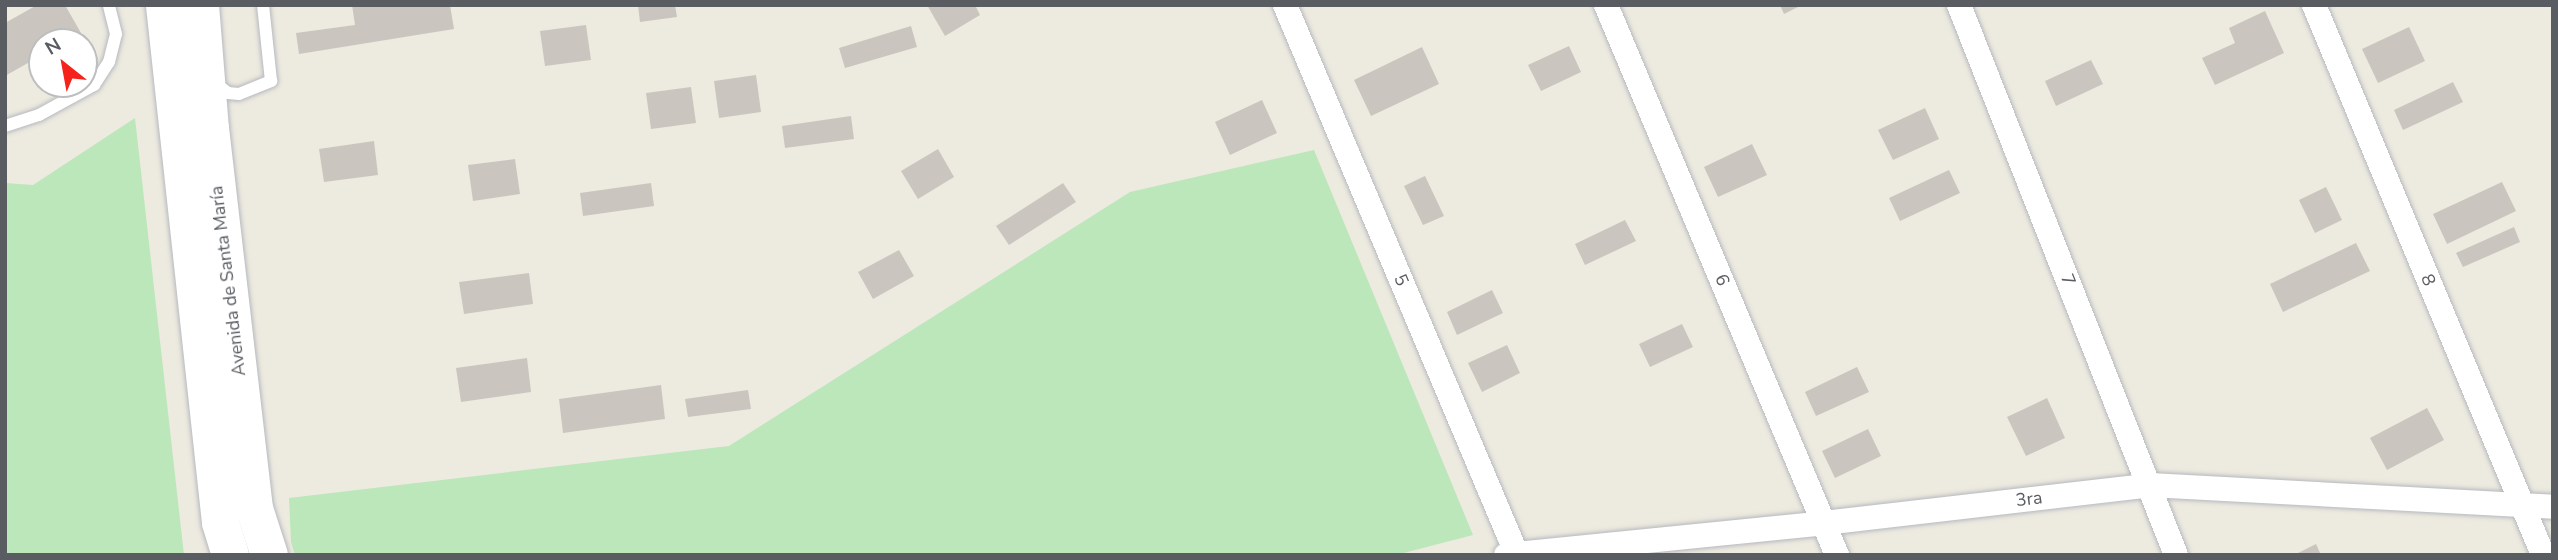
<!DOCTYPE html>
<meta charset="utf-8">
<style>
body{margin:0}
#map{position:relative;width:2558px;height:560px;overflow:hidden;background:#edeae0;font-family:"Nunito Sans",sans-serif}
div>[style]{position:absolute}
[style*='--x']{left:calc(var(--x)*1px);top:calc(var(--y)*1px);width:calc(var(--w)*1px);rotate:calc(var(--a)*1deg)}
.green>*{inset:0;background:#bce7ba}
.building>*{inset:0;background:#cac6bf}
.roads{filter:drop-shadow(0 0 2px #b6b9be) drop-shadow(0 0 2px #b6b9be)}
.lane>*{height:12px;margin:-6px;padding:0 6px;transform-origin:6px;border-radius:6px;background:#fff}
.street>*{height:24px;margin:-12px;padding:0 12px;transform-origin:12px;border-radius:12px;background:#fff}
.secondary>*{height:37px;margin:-18.5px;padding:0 18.5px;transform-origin:18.5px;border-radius:18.5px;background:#fff}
span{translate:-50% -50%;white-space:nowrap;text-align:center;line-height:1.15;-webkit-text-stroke:5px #fff;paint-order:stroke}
.street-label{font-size:18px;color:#595d62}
.frame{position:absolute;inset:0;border:7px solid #595d62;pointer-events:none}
.north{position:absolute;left:28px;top:28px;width:70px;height:70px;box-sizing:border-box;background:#fff;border:2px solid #bdbec0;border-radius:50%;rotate:329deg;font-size:19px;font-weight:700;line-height:28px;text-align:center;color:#595d62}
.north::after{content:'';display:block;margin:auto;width:24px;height:32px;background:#f6231d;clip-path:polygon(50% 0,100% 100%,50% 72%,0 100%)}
</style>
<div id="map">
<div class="green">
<div style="clip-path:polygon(135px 118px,184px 555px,5px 555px,5px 183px,33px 185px)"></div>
<div style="clip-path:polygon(1314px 150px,1473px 535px,1396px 555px,295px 555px,291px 542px,289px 498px,729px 446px,1130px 192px)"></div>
</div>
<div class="building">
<div style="clip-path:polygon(37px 5px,65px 5px,81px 33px,65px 42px,42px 42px,42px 55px,5px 76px,5px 23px)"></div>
<div style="clip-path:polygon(352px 5px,450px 5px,454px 29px,299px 54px,296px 33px,355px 25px)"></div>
<div style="clip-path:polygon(638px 5px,675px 5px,677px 17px,640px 22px)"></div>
<div style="clip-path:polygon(927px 5px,975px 5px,980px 15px,945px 36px)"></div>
<div style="clip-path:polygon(1780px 5px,1802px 5px,1784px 14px)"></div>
<div style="clip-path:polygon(2265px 11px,2284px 53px,2215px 85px,2202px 58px,2235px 43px,2229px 28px)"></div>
<div style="clip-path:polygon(586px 25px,591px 60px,545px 66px,540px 31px)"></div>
<div style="clip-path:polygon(911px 26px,917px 47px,845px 68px,839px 48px)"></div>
<div style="clip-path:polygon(2409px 27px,2425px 61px,2378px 83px,2362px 49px)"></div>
<div style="clip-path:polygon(1569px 46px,1581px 72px,1541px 91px,1528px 65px)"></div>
<div style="clip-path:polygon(1422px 47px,1439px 84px,1371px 116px,1354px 80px)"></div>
<div style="clip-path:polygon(2091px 60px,2103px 84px,2056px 106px,2045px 81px)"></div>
<div style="clip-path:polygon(756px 75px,761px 112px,719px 118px,714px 81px)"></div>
<div style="clip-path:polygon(2453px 82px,2463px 102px,2403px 130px,2394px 110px)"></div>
<div style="clip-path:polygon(691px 87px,696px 123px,651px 129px,646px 93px)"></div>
<div style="clip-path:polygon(1262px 100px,1277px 133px,1230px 155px,1215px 122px)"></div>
<div style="clip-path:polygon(1925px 108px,1939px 139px,1893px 160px,1878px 130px)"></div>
<div style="clip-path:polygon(851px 116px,854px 139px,785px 148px,782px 126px)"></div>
<div style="clip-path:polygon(374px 141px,378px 175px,324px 182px,319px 149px)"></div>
<div style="clip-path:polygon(1752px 144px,1767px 175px,1718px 197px,1704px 167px)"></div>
<div style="clip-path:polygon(938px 149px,954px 177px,918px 199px,901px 171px)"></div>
<div style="clip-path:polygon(515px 159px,520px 194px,473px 201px,468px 165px)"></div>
<div style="clip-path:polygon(1949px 170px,1960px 193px,1900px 221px,1889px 198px)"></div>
<div style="clip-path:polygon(1425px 176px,1444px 216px,1423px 225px,1404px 186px)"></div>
<div style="clip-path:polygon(2502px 182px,2516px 211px,2447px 244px,2433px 214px)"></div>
<div style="clip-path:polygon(651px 183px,654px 206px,583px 216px,580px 193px)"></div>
<div style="clip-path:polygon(1063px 183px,1076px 202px,1009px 245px,996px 226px)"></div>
<div style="clip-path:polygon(2326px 187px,2342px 220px,2315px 233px,2299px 200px)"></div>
<div style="clip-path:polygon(1625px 220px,1636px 241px,1585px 265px,1575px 244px)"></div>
<div style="clip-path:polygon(2514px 227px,2520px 242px,2463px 267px,2456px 253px)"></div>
<div style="clip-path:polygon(2356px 243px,2370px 271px,2283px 312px,2270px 284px)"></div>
<div style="clip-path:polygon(899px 250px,914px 276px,873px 299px,858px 272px)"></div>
<div style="clip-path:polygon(529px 273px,533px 304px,464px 314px,459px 282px)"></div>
<div style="clip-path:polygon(1492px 290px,1503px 313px,1457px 335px,1447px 312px)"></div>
<div style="clip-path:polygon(1682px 324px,1693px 347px,1650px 367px,1639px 344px)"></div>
<div style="clip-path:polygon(1507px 345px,1520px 373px,1482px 392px,1468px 363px)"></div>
<div style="clip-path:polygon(527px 358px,531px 392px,461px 402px,456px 368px)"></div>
<div style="clip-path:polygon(1857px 367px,1869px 392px,1816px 416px,1805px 392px)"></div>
<div style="clip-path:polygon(661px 385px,665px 419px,563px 433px,559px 399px)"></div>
<div style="clip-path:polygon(748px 390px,751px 409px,688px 417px,685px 399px)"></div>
<div style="clip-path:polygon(2047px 398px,2065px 438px,2026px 456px,2007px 417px)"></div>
<div style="clip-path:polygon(2427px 408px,2444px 440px,2387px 470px,2370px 438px)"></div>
<div style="clip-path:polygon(1868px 429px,1881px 456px,1835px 478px,1822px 451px)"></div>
<div style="clip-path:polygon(2316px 544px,2321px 555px,2294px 555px)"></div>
</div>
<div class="roads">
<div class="lane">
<div style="--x:215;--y:83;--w:16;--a:38"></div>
<div style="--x:228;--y:93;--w:11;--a:5"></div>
<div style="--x:239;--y:94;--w:35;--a:-22"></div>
<div style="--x:271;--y:81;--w:76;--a:-96"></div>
<div style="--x:5;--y:126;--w:36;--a:-18"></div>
<div style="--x:39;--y:115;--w:63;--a:-28.6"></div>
<div style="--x:94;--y:85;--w:27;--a:-57"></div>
<div style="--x:109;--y:62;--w:29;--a:-76"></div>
<div style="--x:116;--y:34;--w:30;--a:-104"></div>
</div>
<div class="street">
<div style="--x:1285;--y:5;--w:597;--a:67.13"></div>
<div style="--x:1606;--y:5;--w:597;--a:67.22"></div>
<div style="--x:1959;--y:5;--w:591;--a:68.47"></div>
<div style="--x:2314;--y:5;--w:596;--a:67.39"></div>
<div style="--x:1506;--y:555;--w:320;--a:-5.7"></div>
<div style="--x:1824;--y:523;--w:328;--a:-6.6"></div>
<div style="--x:2150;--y:485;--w:404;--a:3.1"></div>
</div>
<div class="secondary">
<div style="--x:164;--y:5;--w:520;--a:83.82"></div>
<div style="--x:220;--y:522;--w:34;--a:73"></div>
<div style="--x:200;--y:5;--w:123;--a:85.4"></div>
<div style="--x:210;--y:128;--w:383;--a:83.4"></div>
<div style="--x:254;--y:508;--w:49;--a:72.3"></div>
</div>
</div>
<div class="street-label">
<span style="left:1401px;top:280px;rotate:67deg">5</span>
<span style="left:1722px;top:280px;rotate:67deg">6</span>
<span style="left:2068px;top:280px;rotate:68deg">7</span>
<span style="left:2428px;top:280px;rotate:67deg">8</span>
<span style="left:228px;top:281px;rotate:-97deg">Avenida de Santa María</span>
<span style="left:2029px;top:499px;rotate:-7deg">3ra</span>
</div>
<div class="frame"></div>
<div class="north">N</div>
</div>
